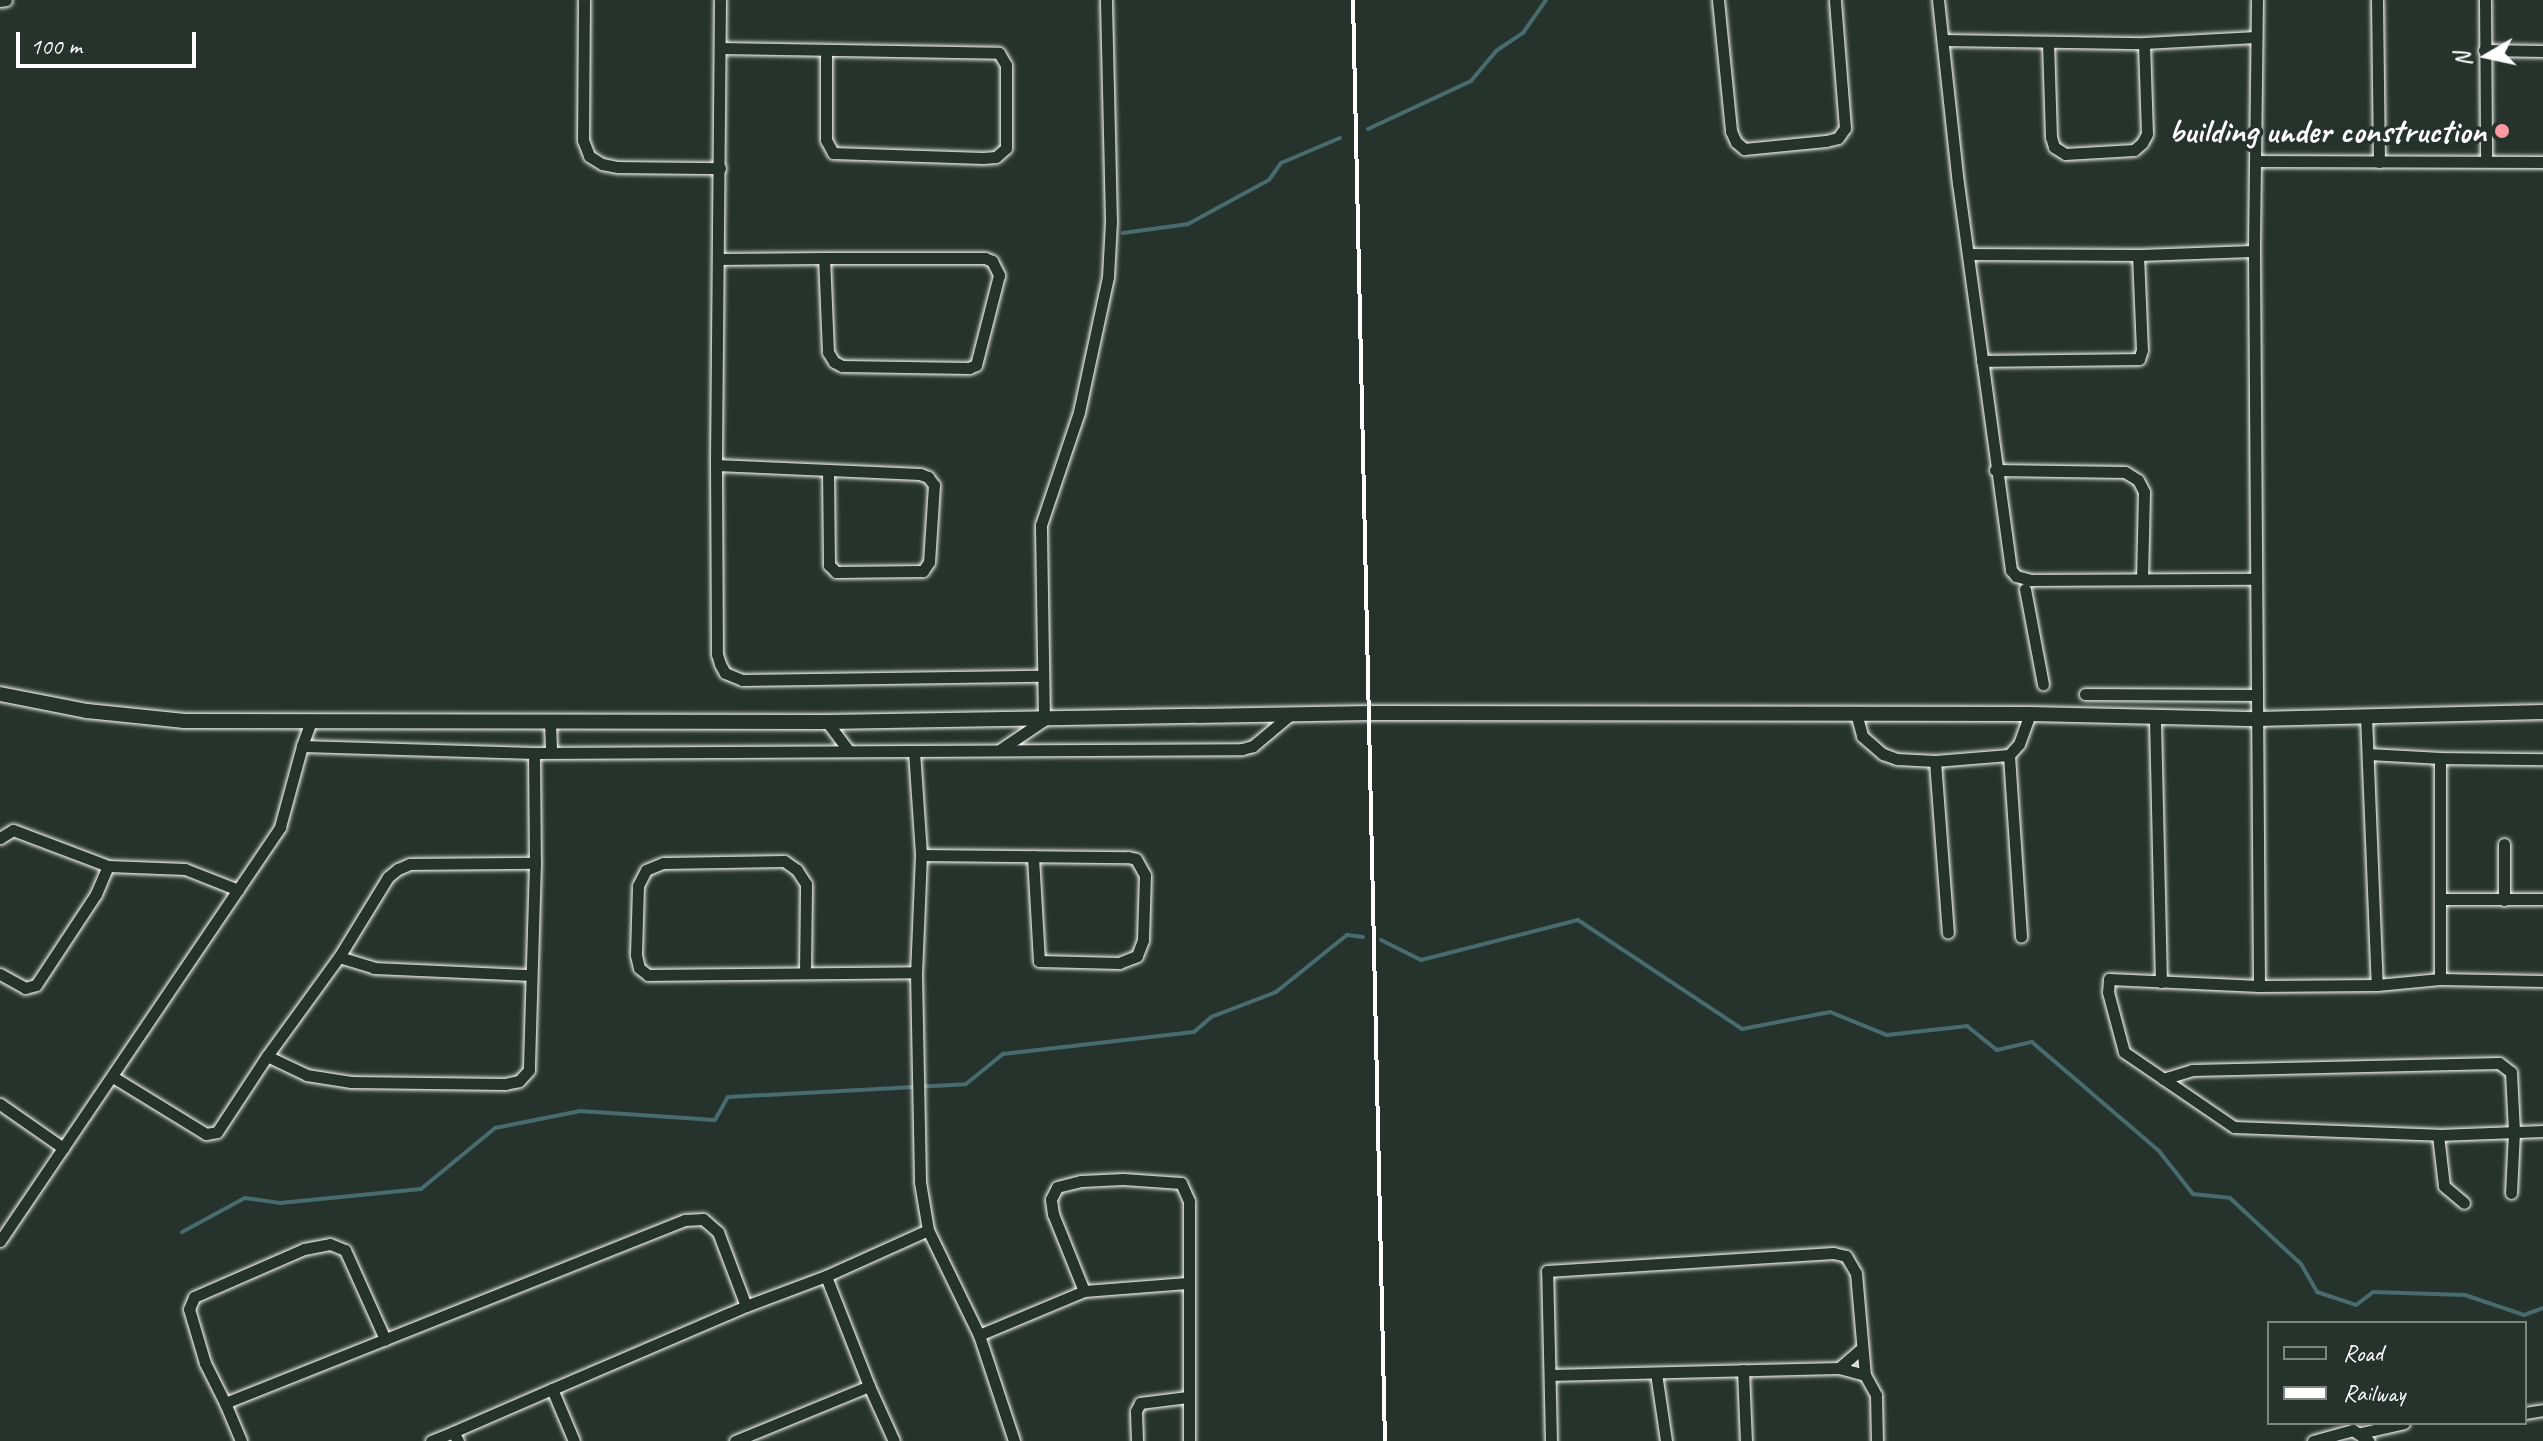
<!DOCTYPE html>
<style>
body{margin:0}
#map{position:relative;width:2543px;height:1441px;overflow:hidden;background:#26332d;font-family:Caveat,sans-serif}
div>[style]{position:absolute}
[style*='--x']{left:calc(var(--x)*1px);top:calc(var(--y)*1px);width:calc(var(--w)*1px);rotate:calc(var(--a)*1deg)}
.stream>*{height:4px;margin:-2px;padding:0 2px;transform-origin:2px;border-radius:2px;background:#486b6e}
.roads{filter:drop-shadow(0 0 2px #fff) drop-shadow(0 0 2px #fff)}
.minor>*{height:11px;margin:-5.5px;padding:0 5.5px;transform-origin:5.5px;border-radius:5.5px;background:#26332d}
.tertiary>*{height:14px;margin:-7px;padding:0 7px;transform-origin:7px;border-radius:7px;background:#26332d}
.rail>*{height:4px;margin:-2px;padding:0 2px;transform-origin:2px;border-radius:2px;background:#fff}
.dots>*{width:22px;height:22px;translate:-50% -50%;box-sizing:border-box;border:4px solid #26332d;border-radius:50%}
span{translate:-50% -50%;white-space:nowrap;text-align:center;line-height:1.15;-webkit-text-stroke:7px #26332d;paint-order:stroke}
.poi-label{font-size:34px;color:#fff;font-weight:700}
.right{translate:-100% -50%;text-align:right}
.legend{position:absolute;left:2267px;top:1321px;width:260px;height:104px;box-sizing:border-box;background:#26332d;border:2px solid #7d8581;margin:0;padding:10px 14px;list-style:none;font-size:24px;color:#fff}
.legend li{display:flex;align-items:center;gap:16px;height:40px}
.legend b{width:40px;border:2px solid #7d8581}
.north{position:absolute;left:2447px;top:16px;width:80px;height:80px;-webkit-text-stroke:6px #26332d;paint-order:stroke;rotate:261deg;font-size:22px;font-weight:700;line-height:32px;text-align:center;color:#fff}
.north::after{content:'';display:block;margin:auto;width:28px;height:36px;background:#fff;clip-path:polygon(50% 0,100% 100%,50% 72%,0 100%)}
.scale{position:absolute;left:16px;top:32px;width:180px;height:36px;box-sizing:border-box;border:4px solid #fff;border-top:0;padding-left:10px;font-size:24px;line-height:28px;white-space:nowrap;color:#fff;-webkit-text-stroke:6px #26332d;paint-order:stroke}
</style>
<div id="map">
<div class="stream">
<div style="--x:1368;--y:129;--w:114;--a:-25"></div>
<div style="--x:1471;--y:81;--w:39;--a:-50"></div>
<div style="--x:1496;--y:51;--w:32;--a:-34"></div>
<div style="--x:1523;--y:33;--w:40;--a:-55.1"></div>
<div style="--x:1123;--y:233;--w:66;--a:-7.9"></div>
<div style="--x:1188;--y:224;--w:92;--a:-28.5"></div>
<div style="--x:1269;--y:180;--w:21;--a:-55"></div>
<div style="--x:1281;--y:163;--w:64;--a:-23"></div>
<div style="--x:1381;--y:940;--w:45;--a:26.6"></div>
<div style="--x:1421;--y:960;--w:162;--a:-14.3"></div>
<div style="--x:1578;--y:920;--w:197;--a:33.6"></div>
<div style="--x:1742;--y:1029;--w:90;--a:-10.9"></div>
<div style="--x:1830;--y:1012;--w:61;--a:22"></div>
<div style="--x:1887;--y:1035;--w:81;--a:-6.4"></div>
<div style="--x:1967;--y:1026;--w:38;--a:39"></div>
<div style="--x:1997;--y:1050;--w:36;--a:-13"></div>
<div style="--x:2032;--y:1042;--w:167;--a:40.6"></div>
<div style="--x:2159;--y:1151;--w:55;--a:51.7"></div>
<div style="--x:2193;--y:1194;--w:37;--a:6"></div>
<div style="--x:2230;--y:1198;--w:97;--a:42.9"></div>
<div style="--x:2301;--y:1264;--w:32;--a:60"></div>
<div style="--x:2317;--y:1292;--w:41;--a:18.4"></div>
<div style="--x:2356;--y:1305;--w:21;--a:-37"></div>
<div style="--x:2373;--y:1292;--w:92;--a:1.9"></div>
<div style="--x:2465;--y:1295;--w:62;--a:18.7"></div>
<div style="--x:2524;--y:1315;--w:20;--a:-20"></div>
<div style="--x:182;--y:1232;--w:72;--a:-28.4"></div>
<div style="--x:245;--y:1198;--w:35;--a:8"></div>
<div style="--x:280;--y:1203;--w:142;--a:-5.7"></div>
<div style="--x:421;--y:1189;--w:96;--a:-39.5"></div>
<div style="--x:495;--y:1128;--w:87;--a:-11.3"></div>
<div style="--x:580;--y:1111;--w:135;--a:3.8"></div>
<div style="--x:715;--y:1120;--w:26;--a:-61"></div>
<div style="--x:728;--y:1097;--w:238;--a:-3.1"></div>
<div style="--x:966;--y:1084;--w:48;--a:-39"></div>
<div style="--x:1003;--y:1054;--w:192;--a:-6.6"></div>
<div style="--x:1194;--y:1032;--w:23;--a:-41"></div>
<div style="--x:1211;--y:1017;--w:70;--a:-21"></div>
<div style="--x:1276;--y:992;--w:91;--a:-38.8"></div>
<div style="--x:1347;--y:935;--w:16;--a:7"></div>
</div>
<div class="roads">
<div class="minor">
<div style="--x:584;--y:0;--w:140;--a:90.4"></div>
<div style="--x:583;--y:140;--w:17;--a:69"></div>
<div style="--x:589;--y:156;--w:15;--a:32"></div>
<div style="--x:602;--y:164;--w:16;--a:11"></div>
<div style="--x:618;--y:167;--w:102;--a:0.6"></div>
<div style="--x:720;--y:0;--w:465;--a:90.5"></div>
<div style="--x:716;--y:465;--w:189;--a:89.7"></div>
<div style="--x:717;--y:654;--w:10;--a:73"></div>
<div style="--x:720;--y:664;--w:10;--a:61"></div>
<div style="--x:725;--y:673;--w:18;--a:22"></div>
<div style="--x:742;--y:680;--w:299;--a:-0.8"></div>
<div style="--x:1718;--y:0;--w:132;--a:84.3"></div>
<div style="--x:1731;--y:131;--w:12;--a:66"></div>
<div style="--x:1736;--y:142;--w:11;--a:41"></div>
<div style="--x:1744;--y:149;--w:82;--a:-5.6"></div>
<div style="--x:1826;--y:141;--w:12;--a:-14"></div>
<div style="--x:1838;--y:138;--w:12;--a:-55"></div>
<div style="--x:1845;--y:128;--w:128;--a:-94.5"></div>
<div style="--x:1938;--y:0;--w:184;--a:83.8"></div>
<div style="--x:1958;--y:183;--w:391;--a:82.2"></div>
<div style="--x:2011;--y:570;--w:8;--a:50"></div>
<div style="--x:2016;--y:576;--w:16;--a:15"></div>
<div style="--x:2031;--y:580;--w:225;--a:-0.3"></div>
<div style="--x:2257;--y:0;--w:251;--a:90.7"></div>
<div style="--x:2254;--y:251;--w:735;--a:89.61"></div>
<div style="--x:2377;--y:0;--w:162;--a:89.3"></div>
<div style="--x:2485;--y:0;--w:160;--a:89.6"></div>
<div style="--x:0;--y:1;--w:6;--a:-9"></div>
<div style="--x:1944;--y:40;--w:200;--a:0.9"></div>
<div style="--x:2144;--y:43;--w:112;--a:-3.1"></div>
<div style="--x:2048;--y:42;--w:95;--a:88.2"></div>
<div style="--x:2051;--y:137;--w:10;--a:73"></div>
<div style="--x:2054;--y:147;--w:13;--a:32"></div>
<div style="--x:2065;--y:154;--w:69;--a:-3.3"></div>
<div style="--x:2134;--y:150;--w:11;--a:-41"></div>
<div style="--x:2142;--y:143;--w:10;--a:-61"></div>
<div style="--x:2147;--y:134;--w:91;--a:-91.9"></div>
<div style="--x:720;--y:48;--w:279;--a:1"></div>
<div style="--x:999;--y:53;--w:14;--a:60"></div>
<div style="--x:1006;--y:65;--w:83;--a:90"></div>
<div style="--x:1006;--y:148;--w:13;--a:138"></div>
<div style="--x:996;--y:157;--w:13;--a:176"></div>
<div style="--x:983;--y:158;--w:150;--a:-178.1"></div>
<div style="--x:833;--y:153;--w:15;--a:-118"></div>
<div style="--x:826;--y:140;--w:88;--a:-90"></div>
<div style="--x:2484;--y:50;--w:59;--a:1"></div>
<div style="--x:2256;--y:161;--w:287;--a:0.2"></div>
<div style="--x:1969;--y:254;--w:169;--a:0.3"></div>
<div style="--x:2138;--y:255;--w:95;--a:87.6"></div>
<div style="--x:2142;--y:350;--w:9;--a:108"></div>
<div style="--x:2139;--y:359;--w:157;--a:179.3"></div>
<div style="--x:2138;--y:255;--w:116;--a:-2"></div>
<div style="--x:718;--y:259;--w:106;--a:-0.5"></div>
<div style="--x:824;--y:258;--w:161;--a:0"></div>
<div style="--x:985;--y:258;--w:8;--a:23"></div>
<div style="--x:992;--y:261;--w:16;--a:63"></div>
<div style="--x:999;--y:275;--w:93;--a:104.3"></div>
<div style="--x:976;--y:365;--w:8;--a:157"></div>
<div style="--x:969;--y:368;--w:127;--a:-179.1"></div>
<div style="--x:842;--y:366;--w:9;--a:-153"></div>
<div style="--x:834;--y:362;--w:12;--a:-121"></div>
<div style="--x:828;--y:352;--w:94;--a:-92.4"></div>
<div style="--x:716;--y:465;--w:204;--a:2.5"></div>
<div style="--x:920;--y:474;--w:9;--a:21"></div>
<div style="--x:928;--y:477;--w:10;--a:53"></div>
<div style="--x:934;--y:485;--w:77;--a:93.7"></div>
<div style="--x:929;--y:562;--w:11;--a:124"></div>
<div style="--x:923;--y:571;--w:87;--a:179.3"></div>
<div style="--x:836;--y:572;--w:10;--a:-135"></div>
<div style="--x:829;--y:565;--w:94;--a:-90.6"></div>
<div style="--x:1995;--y:470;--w:130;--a:0.9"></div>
<div style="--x:2125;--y:472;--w:15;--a:32"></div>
<div style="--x:2138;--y:480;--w:13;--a:63"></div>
<div style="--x:2144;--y:492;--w:87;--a:91.3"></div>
<div style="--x:2025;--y:589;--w:97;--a:79.3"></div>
<div style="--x:2085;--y:694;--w:171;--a:0.3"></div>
<div style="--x:1856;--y:713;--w:24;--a:75"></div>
<div style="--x:1862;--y:736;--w:28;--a:41"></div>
<div style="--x:1883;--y:754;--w:15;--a:20"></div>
<div style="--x:1897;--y:759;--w:38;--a:3"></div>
<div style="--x:1935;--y:761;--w:74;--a:-4.6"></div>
<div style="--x:2009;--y:755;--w:15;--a:-48"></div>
<div style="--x:2019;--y:744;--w:32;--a:-70"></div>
<div style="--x:2366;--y:716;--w:269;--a:87.7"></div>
<div style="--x:2377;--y:985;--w:63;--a:-5.4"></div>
<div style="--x:2440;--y:979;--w:103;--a:1.1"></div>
<div style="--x:2155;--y:719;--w:263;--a:88.7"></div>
<div style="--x:311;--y:721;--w:27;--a:110"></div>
<div style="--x:302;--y:746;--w:232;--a:1.7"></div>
<div style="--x:534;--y:753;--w:380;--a:-0.3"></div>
<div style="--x:914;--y:751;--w:328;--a:-0.3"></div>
<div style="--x:1242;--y:749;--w:11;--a:-15"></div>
<div style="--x:1253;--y:746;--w:48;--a:-40"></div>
<div style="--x:550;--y:721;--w:31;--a:88"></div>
<div style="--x:827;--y:722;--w:36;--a:53"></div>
<div style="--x:1001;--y:749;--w:52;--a:-34"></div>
<div style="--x:1044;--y:720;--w:195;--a:-90.9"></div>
<div style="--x:1041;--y:525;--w:119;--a:-71.4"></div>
<div style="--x:1079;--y:412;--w:138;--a:-77.9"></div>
<div style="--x:1108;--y:277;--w:55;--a:-86.9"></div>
<div style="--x:1111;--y:222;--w:222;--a:-91.3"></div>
<div style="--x:914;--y:751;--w:104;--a:86.1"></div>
<div style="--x:921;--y:855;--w:117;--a:92.4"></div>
<div style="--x:916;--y:972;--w:210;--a:88.9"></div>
<div style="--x:920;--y:1182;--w:49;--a:80.5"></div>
<div style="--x:928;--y:1230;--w:117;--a:64.1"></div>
<div style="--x:979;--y:1335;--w:112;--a:71.7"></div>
<div style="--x:534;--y:753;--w:110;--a:89.5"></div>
<div style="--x:535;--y:863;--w:207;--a:91.7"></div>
<div style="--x:529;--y:1070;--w:15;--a:132"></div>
<div style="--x:519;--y:1081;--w:14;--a:168"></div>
<div style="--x:505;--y:1084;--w:154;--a:-179.3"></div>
<div style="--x:351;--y:1082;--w:45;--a:-171"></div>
<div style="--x:307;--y:1075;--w:44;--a:-154.6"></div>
<div style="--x:267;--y:1056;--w:122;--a:-54"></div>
<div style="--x:339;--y:957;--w:94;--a:-58.5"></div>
<div style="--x:388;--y:877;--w:13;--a:-39"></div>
<div style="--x:398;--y:869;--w:13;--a:-23"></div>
<div style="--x:410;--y:864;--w:125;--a:-0.5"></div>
<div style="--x:2369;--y:754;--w:71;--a:3.2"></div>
<div style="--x:2440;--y:758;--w:221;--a:90"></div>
<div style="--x:2009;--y:755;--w:182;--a:86.2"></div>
<div style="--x:2440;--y:758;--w:103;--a:0.6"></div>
<div style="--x:1935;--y:761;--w:172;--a:85.7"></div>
<div style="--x:0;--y:838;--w:15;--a:-32"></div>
<div style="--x:13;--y:830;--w:102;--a:20.8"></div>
<div style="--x:108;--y:866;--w:77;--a:2.2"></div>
<div style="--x:185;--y:869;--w:57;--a:21.6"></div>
<div style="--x:921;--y:855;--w:207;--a:0.6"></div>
<div style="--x:1128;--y:857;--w:8;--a:14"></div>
<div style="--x:1136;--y:859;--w:18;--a:61"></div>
<div style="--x:1145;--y:875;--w:65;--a:91.8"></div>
<div style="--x:1143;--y:940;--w:17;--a:111"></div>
<div style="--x:1137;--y:956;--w:19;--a:159"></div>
<div style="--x:1119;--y:963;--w:80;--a:-178.6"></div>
<div style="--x:1039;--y:961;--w:105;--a:-93.3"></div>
<div style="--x:2440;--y:899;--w:103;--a:0"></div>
<div style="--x:2504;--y:900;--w:56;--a:-90"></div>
<div style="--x:339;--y:957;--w:37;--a:17"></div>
<div style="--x:374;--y:968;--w:157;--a:2.6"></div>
<div style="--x:805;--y:971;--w:87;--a:-89.3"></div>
<div style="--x:806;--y:884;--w:17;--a:-123"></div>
<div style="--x:797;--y:870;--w:16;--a:-145"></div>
<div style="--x:784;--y:861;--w:121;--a:179.1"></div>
<div style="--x:663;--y:863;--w:18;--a:158"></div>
<div style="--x:646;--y:870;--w:18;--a:117"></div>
<div style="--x:638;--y:886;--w:69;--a:91.7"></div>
<div style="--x:636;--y:955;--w:13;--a:77"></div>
<div style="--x:639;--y:968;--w:11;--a:38"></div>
<div style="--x:648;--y:975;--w:268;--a:-0.6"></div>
<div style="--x:0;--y:974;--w:29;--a:29"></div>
<div style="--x:25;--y:988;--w:11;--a:-15"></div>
<div style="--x:36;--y:985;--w:109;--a:-56.6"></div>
<div style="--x:96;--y:894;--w:30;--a:-67"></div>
<div style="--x:2377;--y:985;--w:118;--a:179.5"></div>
<div style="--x:2259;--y:986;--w:150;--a:-177.3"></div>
<div style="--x:2109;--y:979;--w:13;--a:94"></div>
<div style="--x:2108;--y:992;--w:62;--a:75.1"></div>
<div style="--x:2124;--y:1052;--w:133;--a:34.3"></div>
<div style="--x:2234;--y:1127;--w:204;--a:2.2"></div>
<div style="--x:2438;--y:1135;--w:105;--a:-2.2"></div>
<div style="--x:113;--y:1077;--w:109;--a:31.5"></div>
<div style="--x:206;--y:1134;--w:11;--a:-10"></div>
<div style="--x:217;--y:1132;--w:91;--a:-56.7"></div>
<div style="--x:2163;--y:1079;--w:30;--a:-17"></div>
<div style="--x:2192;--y:1070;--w:307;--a:-1.3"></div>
<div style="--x:2499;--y:1063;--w:15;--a:37"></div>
<div style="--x:2511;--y:1072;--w:60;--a:87.1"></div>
<div style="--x:2514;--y:1132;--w:61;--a:92.8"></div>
<div style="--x:0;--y:1104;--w:77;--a:34.9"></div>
<div style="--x:2438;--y:1135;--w:51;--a:83.3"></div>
<div style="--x:2444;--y:1186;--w:26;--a:40"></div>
<div style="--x:0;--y:1241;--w:500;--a:-55.9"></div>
<div style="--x:280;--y:827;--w:84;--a:-74.8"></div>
<div style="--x:1084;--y:1291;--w:103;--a:-4.4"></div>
<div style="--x:746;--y:1306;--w:85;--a:-20.6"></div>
<div style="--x:826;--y:1276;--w:112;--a:-24.3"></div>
<div style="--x:979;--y:1335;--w:114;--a:-22.7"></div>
<div style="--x:1084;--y:1291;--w:83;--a:-111.9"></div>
<div style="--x:1053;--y:1214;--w:15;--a:-98"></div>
<div style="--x:1051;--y:1199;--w:13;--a:-63"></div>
<div style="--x:1057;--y:1187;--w:25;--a:-14"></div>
<div style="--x:1081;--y:1181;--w:42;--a:-2.7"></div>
<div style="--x:1123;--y:1179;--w:58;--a:3.9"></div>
<div style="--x:1181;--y:1183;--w:20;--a:66"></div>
<div style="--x:1189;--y:1201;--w:240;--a:90"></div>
<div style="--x:1839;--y:1368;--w:29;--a:-41"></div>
<div style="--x:1743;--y:1370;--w:71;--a:87.6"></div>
<div style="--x:1656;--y:1373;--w:69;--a:81.6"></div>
<div style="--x:1550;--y:1375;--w:289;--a:-1.4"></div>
<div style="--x:1839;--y:1368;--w:27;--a:15"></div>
<div style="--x:869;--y:1386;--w:60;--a:65.6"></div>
<div style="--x:225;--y:1403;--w:45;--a:-116.6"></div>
<div style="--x:205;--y:1363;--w:56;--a:-106.5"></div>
<div style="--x:189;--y:1309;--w:13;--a:-67"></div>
<div style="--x:194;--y:1297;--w:120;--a:-23.6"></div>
<div style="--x:304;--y:1249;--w:26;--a:-11"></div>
<div style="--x:330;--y:1244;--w:16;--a:22"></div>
<div style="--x:345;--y:1250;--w:98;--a:65.8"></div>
<div style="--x:2525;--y:1413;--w:18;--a:-9"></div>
<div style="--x:453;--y:1432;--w:108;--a:-23.5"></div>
<div style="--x:552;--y:1389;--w:56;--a:67.1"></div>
<div style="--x:2361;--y:1433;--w:44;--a:-13.1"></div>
<div style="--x:241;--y:1441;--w:41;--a:-112.8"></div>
<div style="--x:225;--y:1403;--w:495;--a:-21.7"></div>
<div style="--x:685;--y:1220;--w:18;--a:-3"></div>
<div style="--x:703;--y:1219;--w:20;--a:41"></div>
<div style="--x:718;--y:1232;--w:79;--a:69.3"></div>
<div style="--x:746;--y:1306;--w:211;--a:156.8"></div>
<div style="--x:431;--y:1441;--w:24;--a:-22"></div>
<div style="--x:453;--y:1432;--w:10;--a:61"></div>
<div style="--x:735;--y:1441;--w:145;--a:-22.3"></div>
<div style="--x:869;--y:1386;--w:118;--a:-111.4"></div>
<div style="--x:1137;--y:1441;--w:30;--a:-92"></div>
<div style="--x:1136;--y:1411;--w:9;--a:-63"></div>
<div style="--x:1140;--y:1403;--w:48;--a:-7.1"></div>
<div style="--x:1551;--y:1441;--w:170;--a:-91.3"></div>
<div style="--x:1547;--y:1271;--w:287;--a:-3.6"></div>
<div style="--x:1833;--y:1253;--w:13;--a:13"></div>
<div style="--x:1846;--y:1256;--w:20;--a:60"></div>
<div style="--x:1856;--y:1273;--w:102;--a:85"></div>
<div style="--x:1865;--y:1375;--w:23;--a:61"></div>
<div style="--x:1876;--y:1395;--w:46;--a:88.8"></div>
<div style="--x:2313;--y:1441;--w:41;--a:-15.4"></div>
<div style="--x:2353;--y:1430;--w:19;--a:35"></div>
</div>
<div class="tertiary">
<div style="--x:0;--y:694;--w:89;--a:11.1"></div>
<div style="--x:87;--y:711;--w:98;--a:5.9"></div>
<div style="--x:184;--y:721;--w:643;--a:0.09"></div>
<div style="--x:827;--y:722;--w:544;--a:-0.95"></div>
<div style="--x:1371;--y:713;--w:659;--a:0.09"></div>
<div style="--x:2030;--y:714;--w:227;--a:1.3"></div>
<div style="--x:2257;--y:719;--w:286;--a:-1.4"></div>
</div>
</div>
<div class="rail">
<div style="--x:1353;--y:0;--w:1441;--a:88.73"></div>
</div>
<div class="dots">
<div style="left:2502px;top:131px;background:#ff9aa2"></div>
</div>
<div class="poi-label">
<span class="right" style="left:2486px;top:131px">building under construction</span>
</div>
<ul class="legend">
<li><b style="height:10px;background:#26332d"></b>Road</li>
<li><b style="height:10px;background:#fff"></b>Railway</li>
</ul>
<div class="north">N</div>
<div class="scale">100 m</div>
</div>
